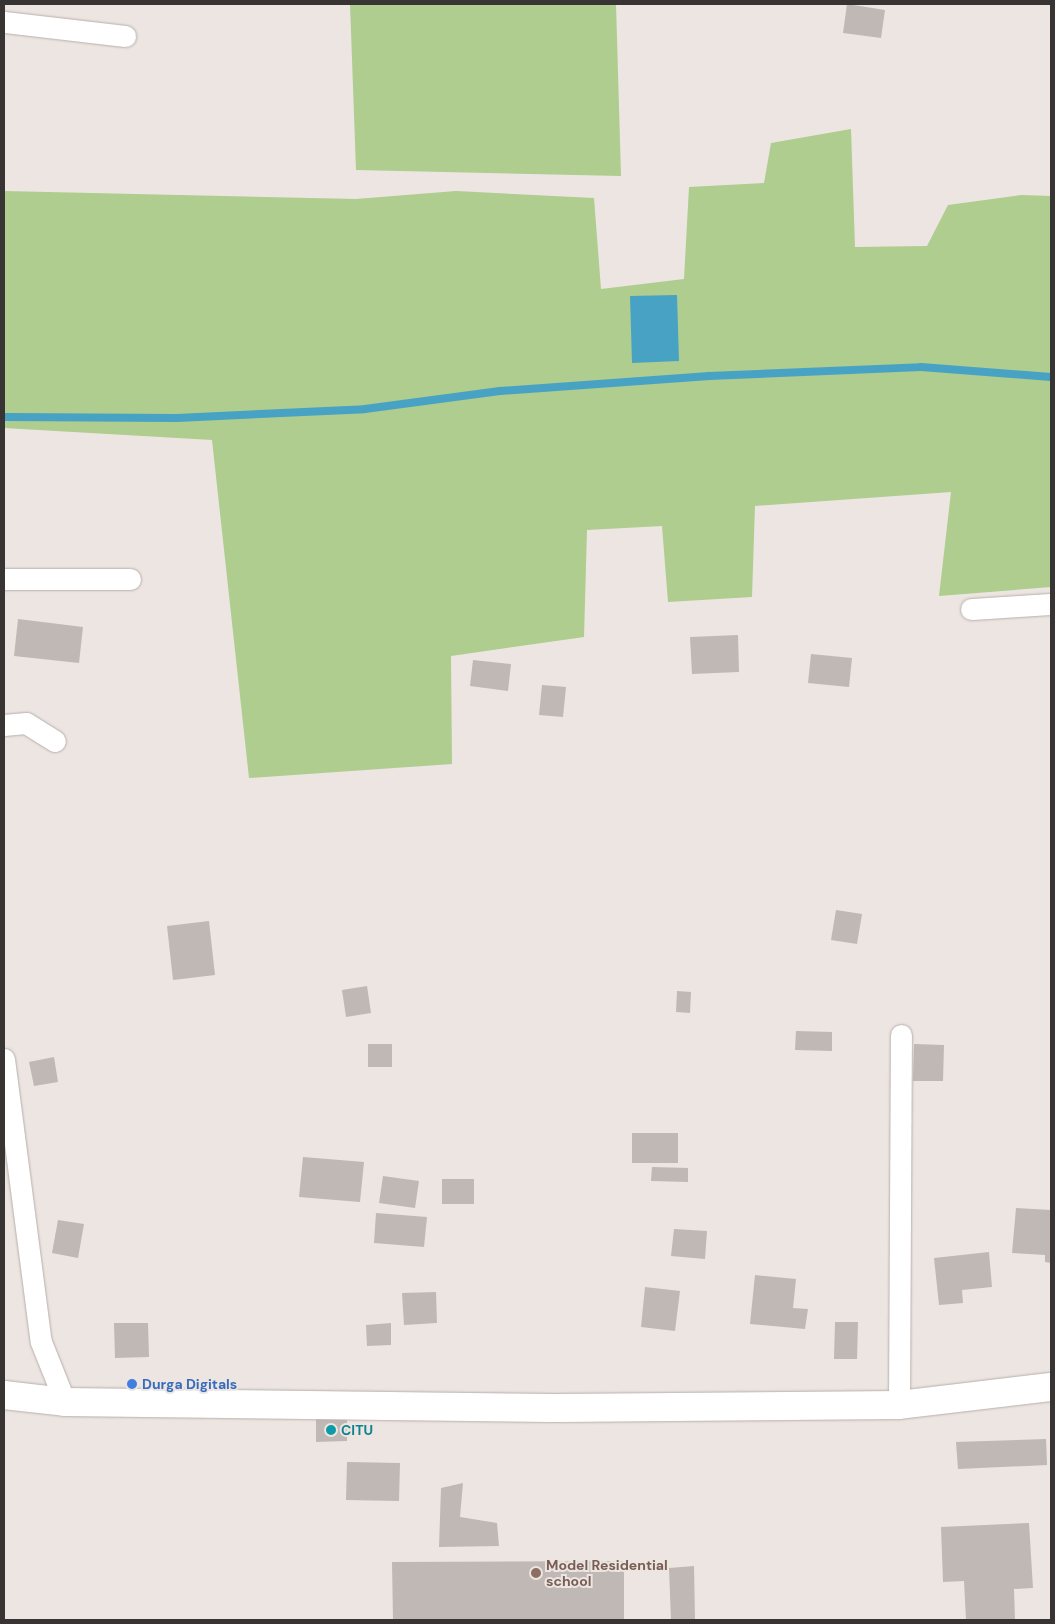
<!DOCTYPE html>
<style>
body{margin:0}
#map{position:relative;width:1055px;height:1624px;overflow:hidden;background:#ede5e1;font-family:"DM Sans",sans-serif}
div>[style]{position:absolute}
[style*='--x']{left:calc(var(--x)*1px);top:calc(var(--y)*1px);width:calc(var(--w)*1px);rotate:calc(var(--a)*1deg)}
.green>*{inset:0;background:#aecd8f}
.water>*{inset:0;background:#48a2c4}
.stream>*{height:8px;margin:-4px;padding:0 4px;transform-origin:4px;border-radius:4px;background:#48a2c4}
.building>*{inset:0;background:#c0b8b5}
.roads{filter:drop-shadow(0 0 1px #b7afac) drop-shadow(0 0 1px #b7afac)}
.street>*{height:21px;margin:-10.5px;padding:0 10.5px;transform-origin:10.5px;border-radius:10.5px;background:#fff}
.secondary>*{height:28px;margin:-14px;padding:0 14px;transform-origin:14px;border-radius:14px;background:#fff}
.dots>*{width:14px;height:14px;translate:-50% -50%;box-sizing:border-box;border:2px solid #ede5e1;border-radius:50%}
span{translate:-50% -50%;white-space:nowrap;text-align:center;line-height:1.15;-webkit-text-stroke:4px #ede5e1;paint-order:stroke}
.shop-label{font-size:14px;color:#366cbe;font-weight:700}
.left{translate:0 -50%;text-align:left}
.culture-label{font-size:14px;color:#0d838f;font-weight:700}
.education-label{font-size:14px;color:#785e54;font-weight:700}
.frame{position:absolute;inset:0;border:5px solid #383433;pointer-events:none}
</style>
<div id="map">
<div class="green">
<div style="clip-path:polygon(350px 4px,616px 4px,621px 176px,356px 170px)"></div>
<div style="clip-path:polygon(851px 129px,855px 247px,927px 246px,948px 205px,1021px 195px,1051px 196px,1051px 587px,939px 596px,951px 492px,755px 506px,752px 597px,668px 602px,662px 526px,587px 530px,584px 637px,451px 656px,452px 764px,249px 778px,212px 440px,4px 428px,4px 191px,356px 199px,456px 191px,594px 198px,601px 289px,684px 279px,689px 187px,764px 183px,771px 143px)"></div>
</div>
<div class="water">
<div style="clip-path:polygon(677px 295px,679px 361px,632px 363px,630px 296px)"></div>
</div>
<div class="stream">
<div style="--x:4;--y:417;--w:173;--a:0.3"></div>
<div style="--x:177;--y:418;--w:188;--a:-2.7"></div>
<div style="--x:365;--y:409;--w:136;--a:-7.6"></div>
<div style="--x:500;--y:391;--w:210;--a:-4.1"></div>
<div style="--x:709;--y:376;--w:212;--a:-2.4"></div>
<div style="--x:921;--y:367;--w:130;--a:4.4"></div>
</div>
<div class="building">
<div style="clip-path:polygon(847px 4px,885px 10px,881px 38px,843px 33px)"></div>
<div style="clip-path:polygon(18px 619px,83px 627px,79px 663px,14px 656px)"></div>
<div style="clip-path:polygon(738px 635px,739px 672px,692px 674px,690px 637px)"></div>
<div style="clip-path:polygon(811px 654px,852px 658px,849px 687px,808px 683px)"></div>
<div style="clip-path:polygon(473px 660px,511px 664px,508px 691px,470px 686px)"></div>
<div style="clip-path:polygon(542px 685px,566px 687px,563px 717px,539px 715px)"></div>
<div style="clip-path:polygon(836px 910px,862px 914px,857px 944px,831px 940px)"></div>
<div style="clip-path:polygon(209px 921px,215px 975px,173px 980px,167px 926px)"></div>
<div style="clip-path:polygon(367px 986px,371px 1013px,346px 1017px,342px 990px)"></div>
<div style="clip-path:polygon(677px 991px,691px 992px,690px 1013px,676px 1012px)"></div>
<div style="clip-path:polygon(796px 1031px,832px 1032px,832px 1051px,795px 1050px)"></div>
<div style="clip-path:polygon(368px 1044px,392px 1044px,392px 1067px,368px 1067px)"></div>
<div style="clip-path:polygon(914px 1044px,944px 1045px,943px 1081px,913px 1081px)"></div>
<div style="clip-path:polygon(54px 1057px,58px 1082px,34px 1086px,29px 1062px)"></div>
<div style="clip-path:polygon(632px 1133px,678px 1133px,678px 1163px,632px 1163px)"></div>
<div style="clip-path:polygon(303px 1157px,364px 1162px,360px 1202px,299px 1197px)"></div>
<div style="clip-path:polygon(652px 1167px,688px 1168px,688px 1182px,651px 1181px)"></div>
<div style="clip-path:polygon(383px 1176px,419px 1181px,415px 1208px,379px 1203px)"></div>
<div style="clip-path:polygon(442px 1179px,474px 1179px,474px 1204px,442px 1204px)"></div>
<div style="clip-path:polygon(1016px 1208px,1051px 1210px,1051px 1263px,1045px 1262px,1045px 1255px,1012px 1253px)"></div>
<div style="clip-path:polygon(376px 1213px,427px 1217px,424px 1247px,374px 1243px)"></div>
<div style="clip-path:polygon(58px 1220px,84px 1224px,78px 1258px,52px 1253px)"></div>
<div style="clip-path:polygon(674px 1229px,707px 1231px,705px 1259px,671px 1256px)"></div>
<div style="clip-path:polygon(989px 1252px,992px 1287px,962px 1290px,963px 1303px,939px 1305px,934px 1258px)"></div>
<div style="clip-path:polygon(755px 1275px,796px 1279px,793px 1308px,808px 1309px,805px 1329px,750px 1324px)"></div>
<div style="clip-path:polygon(645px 1287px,680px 1291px,675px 1331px,641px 1327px)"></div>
<div style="clip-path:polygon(436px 1292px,437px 1323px,404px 1325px,402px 1293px)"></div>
<div style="clip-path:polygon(835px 1322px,858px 1322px,857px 1359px,834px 1359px)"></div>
<div style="clip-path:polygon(114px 1323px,148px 1323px,149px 1357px,115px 1358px)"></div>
<div style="clip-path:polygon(391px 1323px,391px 1345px,367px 1346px,366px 1325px)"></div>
<div style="clip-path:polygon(347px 1418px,347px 1441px,316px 1442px,316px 1419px)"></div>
<div style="clip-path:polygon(1046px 1439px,1047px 1465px,958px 1469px,956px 1442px)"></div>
<div style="clip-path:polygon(347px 1462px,400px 1463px,399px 1501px,346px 1500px)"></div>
<div style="clip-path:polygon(463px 1483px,460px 1517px,497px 1523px,499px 1546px,439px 1547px,441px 1488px)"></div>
<div style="clip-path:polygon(1029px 1523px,1033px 1588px,1014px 1589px,1015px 1620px,966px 1620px,964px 1581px,943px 1582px,941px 1527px)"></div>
<div style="clip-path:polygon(624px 1561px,624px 1620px,393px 1620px,392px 1562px)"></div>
<div style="clip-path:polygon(694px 1566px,695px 1620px,671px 1620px,669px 1568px)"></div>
</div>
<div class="roads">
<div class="street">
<div style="--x:4;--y:22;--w:122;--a:6.6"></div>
<div style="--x:4;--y:579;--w:126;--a:0"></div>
<div style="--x:971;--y:609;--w:80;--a:-3.6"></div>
<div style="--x:4;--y:725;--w:22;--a:-5"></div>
<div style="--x:26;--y:723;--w:34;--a:32"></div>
<div style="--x:4;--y:1059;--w:285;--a:82.6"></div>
<div style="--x:41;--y:1342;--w:65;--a:68.2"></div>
<div style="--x:899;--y:1405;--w:370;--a:-89.7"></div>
</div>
<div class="secondary">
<div style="--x:4;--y:1395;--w:61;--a:6.5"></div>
<div style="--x:65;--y:1402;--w:485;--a:0.7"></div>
<div style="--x:550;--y:1408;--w:349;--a:-0.5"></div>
<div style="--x:899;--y:1405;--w:153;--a:-6.8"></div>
</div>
</div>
<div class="dots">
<div style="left:132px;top:1384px;background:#3f7fe0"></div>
<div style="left:331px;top:1430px;background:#0f9aa8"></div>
<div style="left:536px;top:1573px;background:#8d6e63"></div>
</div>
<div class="shop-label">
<span class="left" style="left:142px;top:1384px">Durga Digitals</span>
</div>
<div class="culture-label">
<span class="left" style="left:341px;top:1430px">CITU</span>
</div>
<div class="education-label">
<span class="left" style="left:546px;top:1573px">Model Residential<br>school</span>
</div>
<div class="frame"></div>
</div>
